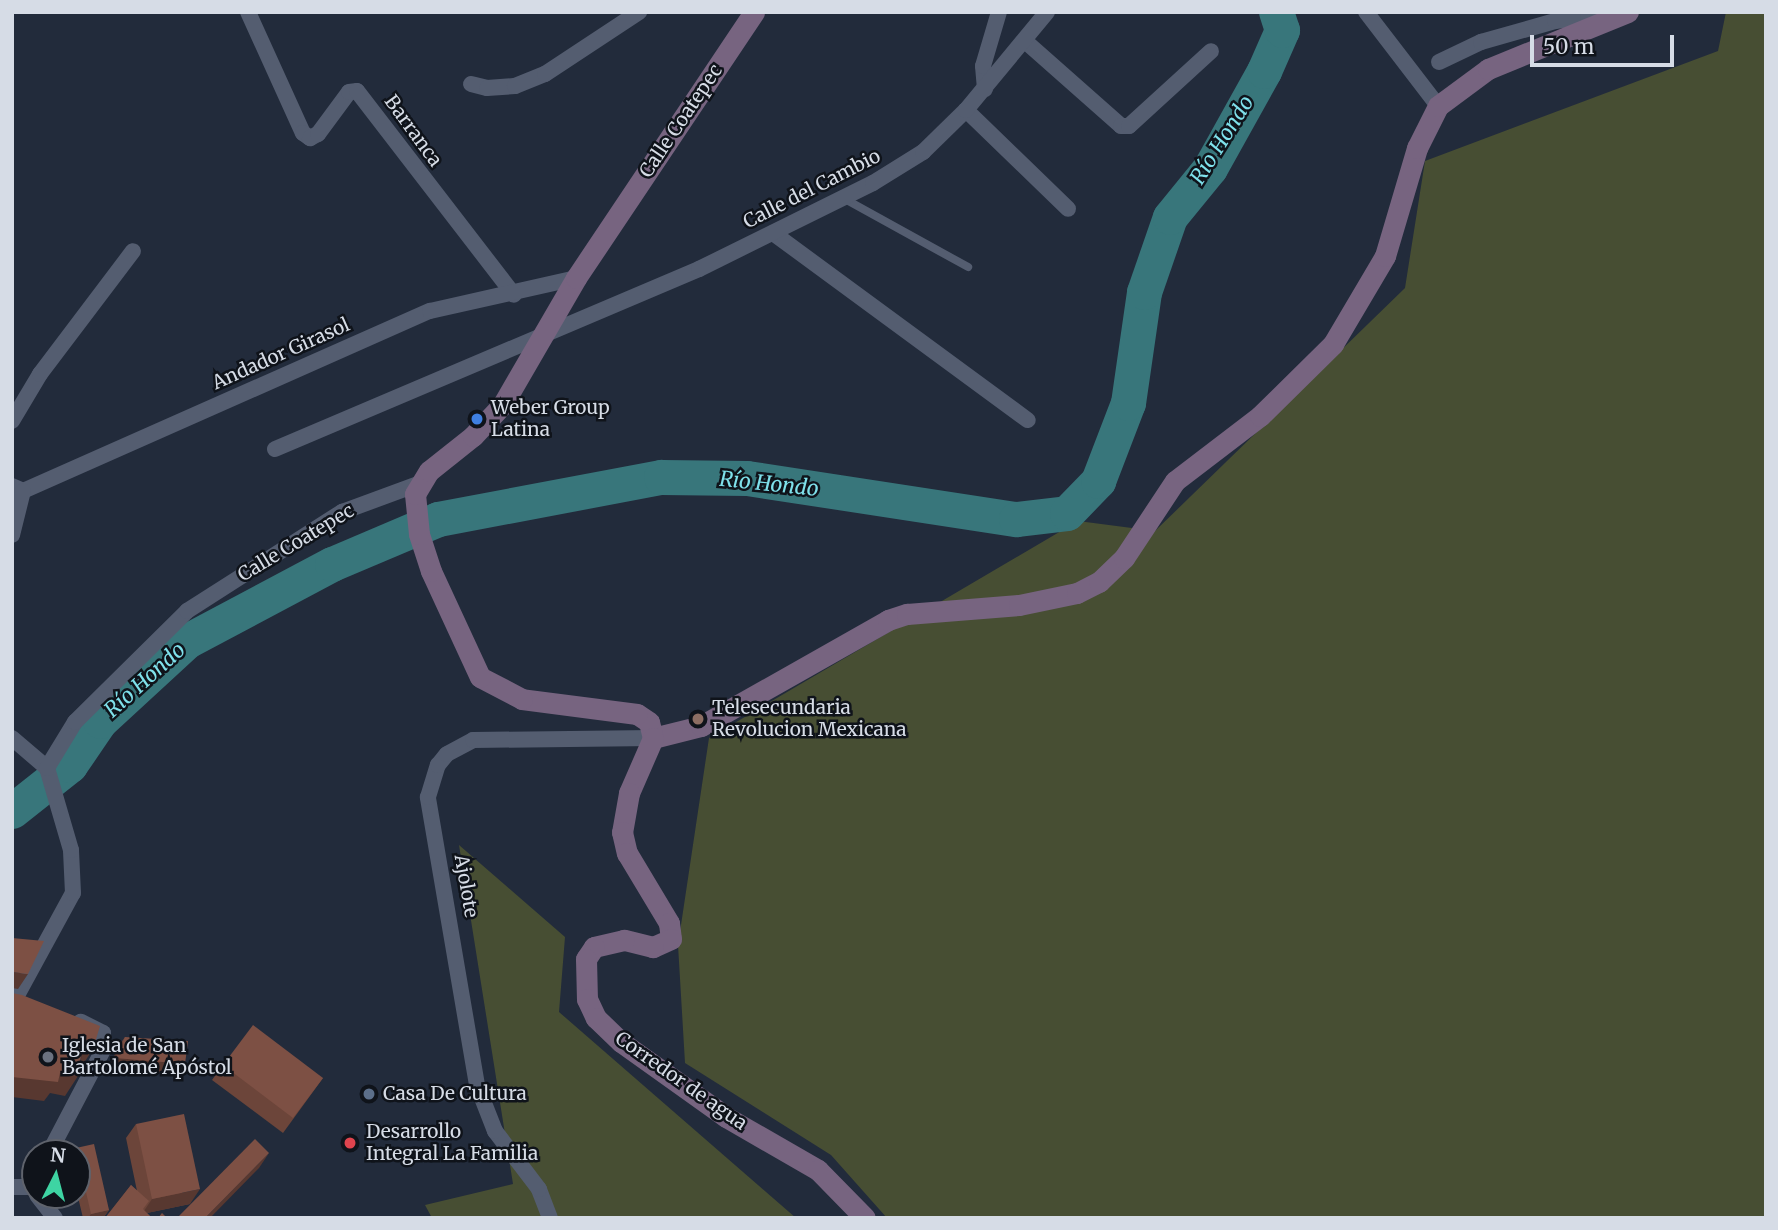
<!DOCTYPE html>
<meta charset="utf-8">
<style>
body{margin:0}
#map{position:relative;width:1778px;height:1230px;overflow:hidden;background:#222b3b;font-family:Merriweather,serif}
div>[style]{position:absolute}
[style*='--x']{left:calc(var(--x)*1px);top:calc(var(--y)*1px);width:calc(var(--w)*1px);rotate:calc(var(--a)*1deg)}
.green>*{inset:0;background:#474e33}
.river>*{height:35px;margin:-17.5px;padding:0 17.5px;transform-origin:17.5px;border-radius:17.5px;background:#38767b}
.service>*{height:8px;margin:-4px;padding:0 4px;transform-origin:4px;border-radius:4px;background:#545d70}
.minor>*{height:16px;margin:-8px;padding:0 8px;transform-origin:8px;border-radius:8px;background:#545d70}
.secondary>*{height:21px;margin:-10.5px;padding:0 10.5px;transform-origin:10.5px;border-radius:10.5px;background:#776480}
.wall>*{inset:0;background:#6c453a}
.shaded-wall>*{inset:0;background:#583830}
.building>*{inset:0;background:#7d5044}
.dots>*{width:19px;height:19px;translate:-50% -50%;box-sizing:border-box;border:4px solid #0f131a;border-radius:50%}
span{translate:-50% -50%;white-space:nowrap;text-align:center;line-height:1.15;-webkit-text-stroke:5px #0f131a;paint-order:stroke}
.street-label{font-size:19px;color:#d6dce6}
.poi-label{font-size:19px;color:#d6dce6}
.left{translate:0 -50%;text-align:left}
.water-label{font-size:21px;color:#7fe1eb;font-style:italic}
.frame{position:absolute;inset:0;border:14px solid #d6dce6;pointer-events:none}
.north{position:absolute;left:21px;top:1139px;width:70px;height:70px;box-sizing:border-box;background:#0f131a;border:2px solid #5f636c;border-radius:50%;rotate:6deg;font-size:19px;font-weight:700;line-height:28px;text-align:center;color:#d6dce6}
.north::after{content:'';display:block;margin:auto;width:24px;height:32px;background:#3ed4a3;clip-path:polygon(50% 0,100% 100%,50% 72%,0 100%)}
.scale{position:absolute;left:1530px;top:35px;width:144px;height:32px;box-sizing:border-box;border:4px solid #d6dce6;border-top:0;padding-left:9px;font-size:21px;line-height:24px;white-space:nowrap;color:#d6dce6;-webkit-text-stroke:5px #0f131a;paint-order:stroke}
</style>
<div id="map">
<div class="green">
<div style="clip-path:polygon(1726px 12px,1766px 12px,1766px 1218px,887px 1218px,831px 1155px,685px 1063px,678px 945px,709px 738px,1078px 521px,1155px 531px,1405px 288px,1425px 161px,1718px 51px)"></div>
<div style="clip-path:polygon(459px 845px,565px 937px,559px 1012px,796px 1218px,432px 1218px,425px 1205px,513px 1184px)"></div>
</div>
<div class="river">
<div style="--x:12;--y:811;--w:74;--a:-38.4"></div>
<div style="--x:70;--y:765;--w:53;--a:-55.7"></div>
<div style="--x:100;--y:721;--w:118;--a:-42.6"></div>
<div style="--x:187;--y:641;--w:164;--a:-28"></div>
<div style="--x:332;--y:564;--w:115;--a:-23"></div>
<div style="--x:438;--y:519;--w:227;--a:-10.7"></div>
<div style="--x:661;--y:477;--w:86;--a:0.7"></div>
<div style="--x:747;--y:478;--w:272;--a:8.7"></div>
<div style="--x:1016;--y:519;--w:51;--a:-6.7"></div>
<div style="--x:1067;--y:513;--w:45;--a:-45.9"></div>
<div style="--x:1098;--y:481;--w:84;--a:-69"></div>
<div style="--x:1128;--y:403;--w:112;--a:-81.8"></div>
<div style="--x:1144;--y:292;--w:79;--a:-70.9"></div>
<div style="--x:1170;--y:217;--w:63;--a:-50.8"></div>
<div style="--x:1210;--y:168;--w:111;--a:-60.9"></div>
<div style="--x:1264;--y:71;--w:45;--a:-66.3"></div>
<div style="--x:1282;--y:30;--w:19;--a:-108"></div>
</div>
<div class="service">
<div style="--x:843;--y:198;--w:143;--a:28.9"></div>
</div>
<div class="minor">
<div style="--x:248;--y:12;--w:133;--a:65.6"></div>
<div style="--x:303;--y:133;--w:9;--a:36"></div>
<div style="--x:310;--y:138;--w:9;--a:-27"></div>
<div style="--x:318;--y:134;--w:52;--a:-53.6"></div>
<div style="--x:349;--y:92;--w:8;--a:-7"></div>
<div style="--x:357;--y:91;--w:257;--a:52.4"></div>
<div style="--x:1366;--y:12;--w:118;--a:52.5"></div>
<div style="--x:1025;--y:41;--w:128;--a:41.5"></div>
<div style="--x:1121;--y:126;--w:8;--a:0"></div>
<div style="--x:1129;--y:126;--w:111;--a:-42.4"></div>
<div style="--x:1439;--y:62;--w:47;--a:-25.5"></div>
<div style="--x:1481;--y:42;--w:77;--a:-15.8"></div>
<div style="--x:1555;--y:21;--w:33;--a:-7"></div>
<div style="--x:1588;--y:17;--w:14;--a:34"></div>
<div style="--x:471;--y:84;--w:16;--a:14"></div>
<div style="--x:487;--y:88;--w:28;--a:-4"></div>
<div style="--x:515;--y:86;--w:32;--a:-22"></div>
<div style="--x:545;--y:74;--w:113;--a:-33.4"></div>
<div style="--x:985;--y:89;--w:23;--a:-95"></div>
<div style="--x:983;--y:66;--w:56;--a:-73.5"></div>
<div style="--x:966;--y:110;--w:142;--a:44.1"></div>
<div style="--x:773;--y:233;--w:316;--a:36.3"></div>
<div style="--x:12;--y:421;--w:55;--a:-59.2"></div>
<div style="--x:40;--y:374;--w:154;--a:-52.9"></div>
<div style="--x:275;--y:449;--w:461;--a:-23"></div>
<div style="--x:699;--y:269;--w:194;--a:-26.3"></div>
<div style="--x:873;--y:183;--w:59;--a:-31.8"></div>
<div style="--x:923;--y:152;--w:60;--a:-44.3"></div>
<div style="--x:966;--y:110;--w:127;--a:-50.4"></div>
<div style="--x:12;--y:486;--w:12;--a:24"></div>
<div style="--x:23;--y:491;--w:445;--a:-23.9"></div>
<div style="--x:430;--y:311;--w:150;--a:-12.7"></div>
<div style="--x:12;--y:535;--w:45;--a:-76"></div>
<div style="--x:12;--y:738;--w:46;--a:40.6"></div>
<div style="--x:14;--y:1001;--w:123;--a:-61.4"></div>
<div style="--x:73;--y:893;--w:43;--a:-92.7"></div>
<div style="--x:71;--y:850;--w:85;--a:-106.3"></div>
<div style="--x:47;--y:768;--w:54;--a:-58.7"></div>
<div style="--x:75;--y:722;--w:158;--a:-44.7"></div>
<div style="--x:187;--y:611;--w:184;--a:-32.6"></div>
<div style="--x:342;--y:512;--w:81;--a:-20.2"></div>
<div style="--x:49;--y:1153;--w:116;--a:-62.3"></div>
<div style="--x:103;--y:1050;--w:17;--a:-90"></div>
<div style="--x:103;--y:1033;--w:25;--a:-153"></div>
<div style="--x:12;--y:1187;--w:19;--a:0"></div>
<div style="--x:37;--y:1195;--w:29;--a:52"></div>
<div style="--x:550;--y:1218;--w:31;--a:-111"></div>
<div style="--x:539;--y:1189;--w:73;--a:-127.2"></div>
<div style="--x:495;--y:1131;--w:49;--a:-111.4"></div>
<div style="--x:477;--y:1085;--w:292;--a:-99.7"></div>
<div style="--x:428;--y:797;--w:34;--a:-73"></div>
<div style="--x:438;--y:765;--w:14;--a:-51"></div>
<div style="--x:447;--y:754;--w:30;--a:-28"></div>
<div style="--x:473;--y:740;--w:180;--a:-0.6"></div>
</div>
<div class="secondary">
<div style="--x:653;--y:738;--w:49;--a:-14"></div>
<div style="--x:701;--y:726;--w:215;--a:-29.5"></div>
<div style="--x:888;--y:620;--w:20;--a:-18"></div>
<div style="--x:907;--y:614;--w:112;--a:-4.6"></div>
<div style="--x:1019;--y:605;--w:59;--a:-11.7"></div>
<div style="--x:1077;--y:593;--w:25;--a:-27"></div>
<div style="--x:1099;--y:582;--w:35;--a:-44"></div>
<div style="--x:1124;--y:558;--w:92;--a:-56.5"></div>
<div style="--x:1175;--y:481;--w:107;--a:-37.4"></div>
<div style="--x:1260;--y:416;--w:103;--a:-44.6"></div>
<div style="--x:1333;--y:344;--w:102;--a:-59.4"></div>
<div style="--x:1385;--y:256;--w:113;--a:-73.5"></div>
<div style="--x:1417;--y:148;--w:47;--a:-63.4"></div>
<div style="--x:1438;--y:106;--w:62;--a:-36.5"></div>
<div style="--x:1488;--y:69;--w:151;--a:-22.2"></div>
<div style="--x:653;--y:738;--w:16;--a:-104"></div>
<div style="--x:649;--y:722;--w:14;--a:-146"></div>
<div style="--x:637;--y:714;--w:116;--a:-172.6"></div>
<div style="--x:522;--y:699;--w:47;--a:-152.4"></div>
<div style="--x:480;--y:677;--w:117;--a:-114.8"></div>
<div style="--x:431;--y:571;--w:39;--a:-108"></div>
<div style="--x:419;--y:534;--w:40;--a:-95.7"></div>
<div style="--x:415;--y:494;--w:27;--a:-59"></div>
<div style="--x:429;--y:471;--w:56;--a:-38.5"></div>
<div style="--x:473;--y:436;--w:44;--a:-46.8"></div>
<div style="--x:503;--y:404;--w:146;--a:-59.9"></div>
<div style="--x:576;--y:278;--w:320;--a:-56.2"></div>
<div style="--x:653;--y:738;--w:60;--a:113.6"></div>
<div style="--x:629;--y:793;--w:40;--a:100"></div>
<div style="--x:622;--y:832;--w:22;--a:77"></div>
<div style="--x:627;--y:853;--w:82;--a:59"></div>
<div style="--x:669;--y:923;--w:16;--a:83"></div>
<div style="--x:671;--y:939;--w:20;--a:156"></div>
<div style="--x:653;--y:947;--w:30;--a:-166"></div>
<div style="--x:624;--y:940;--w:31;--a:167"></div>
<div style="--x:594;--y:947;--w:14;--a:124"></div>
<div style="--x:586;--y:959;--w:40;--a:88.6"></div>
<div style="--x:587;--y:999;--w:21;--a:65"></div>
<div style="--x:596;--y:1018;--w:35;--a:44"></div>
<div style="--x:621;--y:1042;--w:129;--a:35.5"></div>
<div style="--x:726;--y:1117;--w:106;--a:29.9"></div>
<div style="--x:818;--y:1170;--w:67;--a:45.6"></div>
</div>
<div class="wall">
<div style="clip-path:polygon(125px 1037px,178px 1074px,109px 1068px,118px 1047px)"></div>
<div style="clip-path:polygon(223px 1065px,323px 1078px,283px 1133px,212px 1080px)"></div>
<div style="clip-path:polygon(136px 1124px,190px 1204px,147px 1213px,152px 1218px,105px 1218px,131px 1185px,137px 1191px,126px 1138px)"></div>
<div style="clip-path:polygon(76px 1148px,109px 1210px,103px 1218px,83px 1218px,77px 1193px,77px 1153px,73px 1153px)"></div>
</div>
<div class="shaded-wall">
<div style="clip-path:polygon(12px 972px,28px 974px,18px 989px,12px 988px)"></div>
<div style="clip-path:polygon(82px 1049px,93px 1049px,80px 1069px)"></div>
<div style="clip-path:polygon(116px 1058px,185px 1064px,178px 1074px,109px 1068px)"></div>
<div style="clip-path:polygon(60px 1073px,78px 1076px,65px 1096px,50px 1093px,44px 1101px,12px 1097px,12px 1077px)"></div>
<div style="clip-path:polygon(269px 1153px,259px 1168px,210px 1218px,205px 1218px)"></div>
<div style="clip-path:polygon(200px 1189px,190px 1204px,142px 1214px,152px 1199px)"></div>
<div style="clip-path:polygon(109px 1210px,103px 1218px,88px 1218px,91px 1214px)"></div>
</div>
<div class="building">
<div style="clip-path:polygon(12px 938px,44px 941px,28px 974px,12px 972px)"></div>
<div style="clip-path:polygon(12px 993px,22px 995px,100px 1026px,93px 1049px,82px 1049px,78px 1076px,60px 1073px,58px 1082px,12px 1077px)"></div>
<div style="clip-path:polygon(253px 1025px,323px 1078px,293px 1118px,223px 1065px)"></div>
<div style="clip-path:polygon(125px 1037px,188px 1041px,185px 1064px,116px 1058px)"></div>
<div style="clip-path:polygon(184px 1114px,200px 1189px,152px 1199px,136px 1124px)"></div>
<div style="clip-path:polygon(255px 1139px,269px 1153px,205px 1218px,177px 1218px)"></div>
<div style="clip-path:polygon(94px 1144px,109px 1210px,91px 1214px,76px 1148px)"></div>
<div style="clip-path:polygon(131px 1185px,149px 1201px,143px 1209px,152px 1218px,108px 1218px,106px 1217px)"></div>
<div style="clip-path:polygon(162px 1213px,167px 1218px,158px 1218px)"></div>
</div>
<div class="dots">
<div style="left:477px;top:419px;background:#3f7fe0"></div>
<div style="left:698px;top:719px;background:#8d6e63"></div>
<div style="left:48px;top:1057px;background:#6b7280"></div>
<div style="left:369px;top:1094px;background:#5c6f8a"></div>
<div style="left:350px;top:1143px;background:#e0444e"></div>
</div>
<div class="street-label">
<span style="left:681px;top:121px;rotate:-56deg">Calle Coatepec</span>
<span style="left:413px;top:131px;rotate:54deg">Barranca</span>
<span style="left:812px;top:189px;rotate:-27deg">Calle del Cambio</span>
<span style="left:281px;top:354px;rotate:-24deg">Andador Girasol</span>
<span style="left:296px;top:543px;rotate:-31deg">Calle Coatepec</span>
<span style="left:466px;top:886px;rotate:80deg">Ajolote</span>
<span style="left:681px;top:1081px;rotate:35deg">Corredor de agua</span>
</div>
<div class="poi-label">
<span class="left" style="left:491px;top:419px">Weber Group<br>Latina</span>
<span class="left" style="left:712px;top:719px">Telesecundaria<br>Revolucion Mexicana</span>
<span class="left" style="left:62px;top:1057px">Iglesia de San<br>Bartolomé Apóstol</span>
<span class="left" style="left:383px;top:1094px">Casa De Cultura</span>
<span class="left" style="left:366px;top:1143px">Desarrollo<br>Integral La Familia</span>
</div>
<div class="water-label">
<span style="left:1222px;top:140px;rotate:-58deg">Río Hondo</span>
<span style="left:769px;top:484px;rotate:6deg">Río Hondo</span>
<span style="left:145px;top:680px;rotate:-42deg">Río Hondo</span>
</div>
<div class="frame"></div>
<div class="north">N</div>
<div class="scale">50 m</div>
</div>
